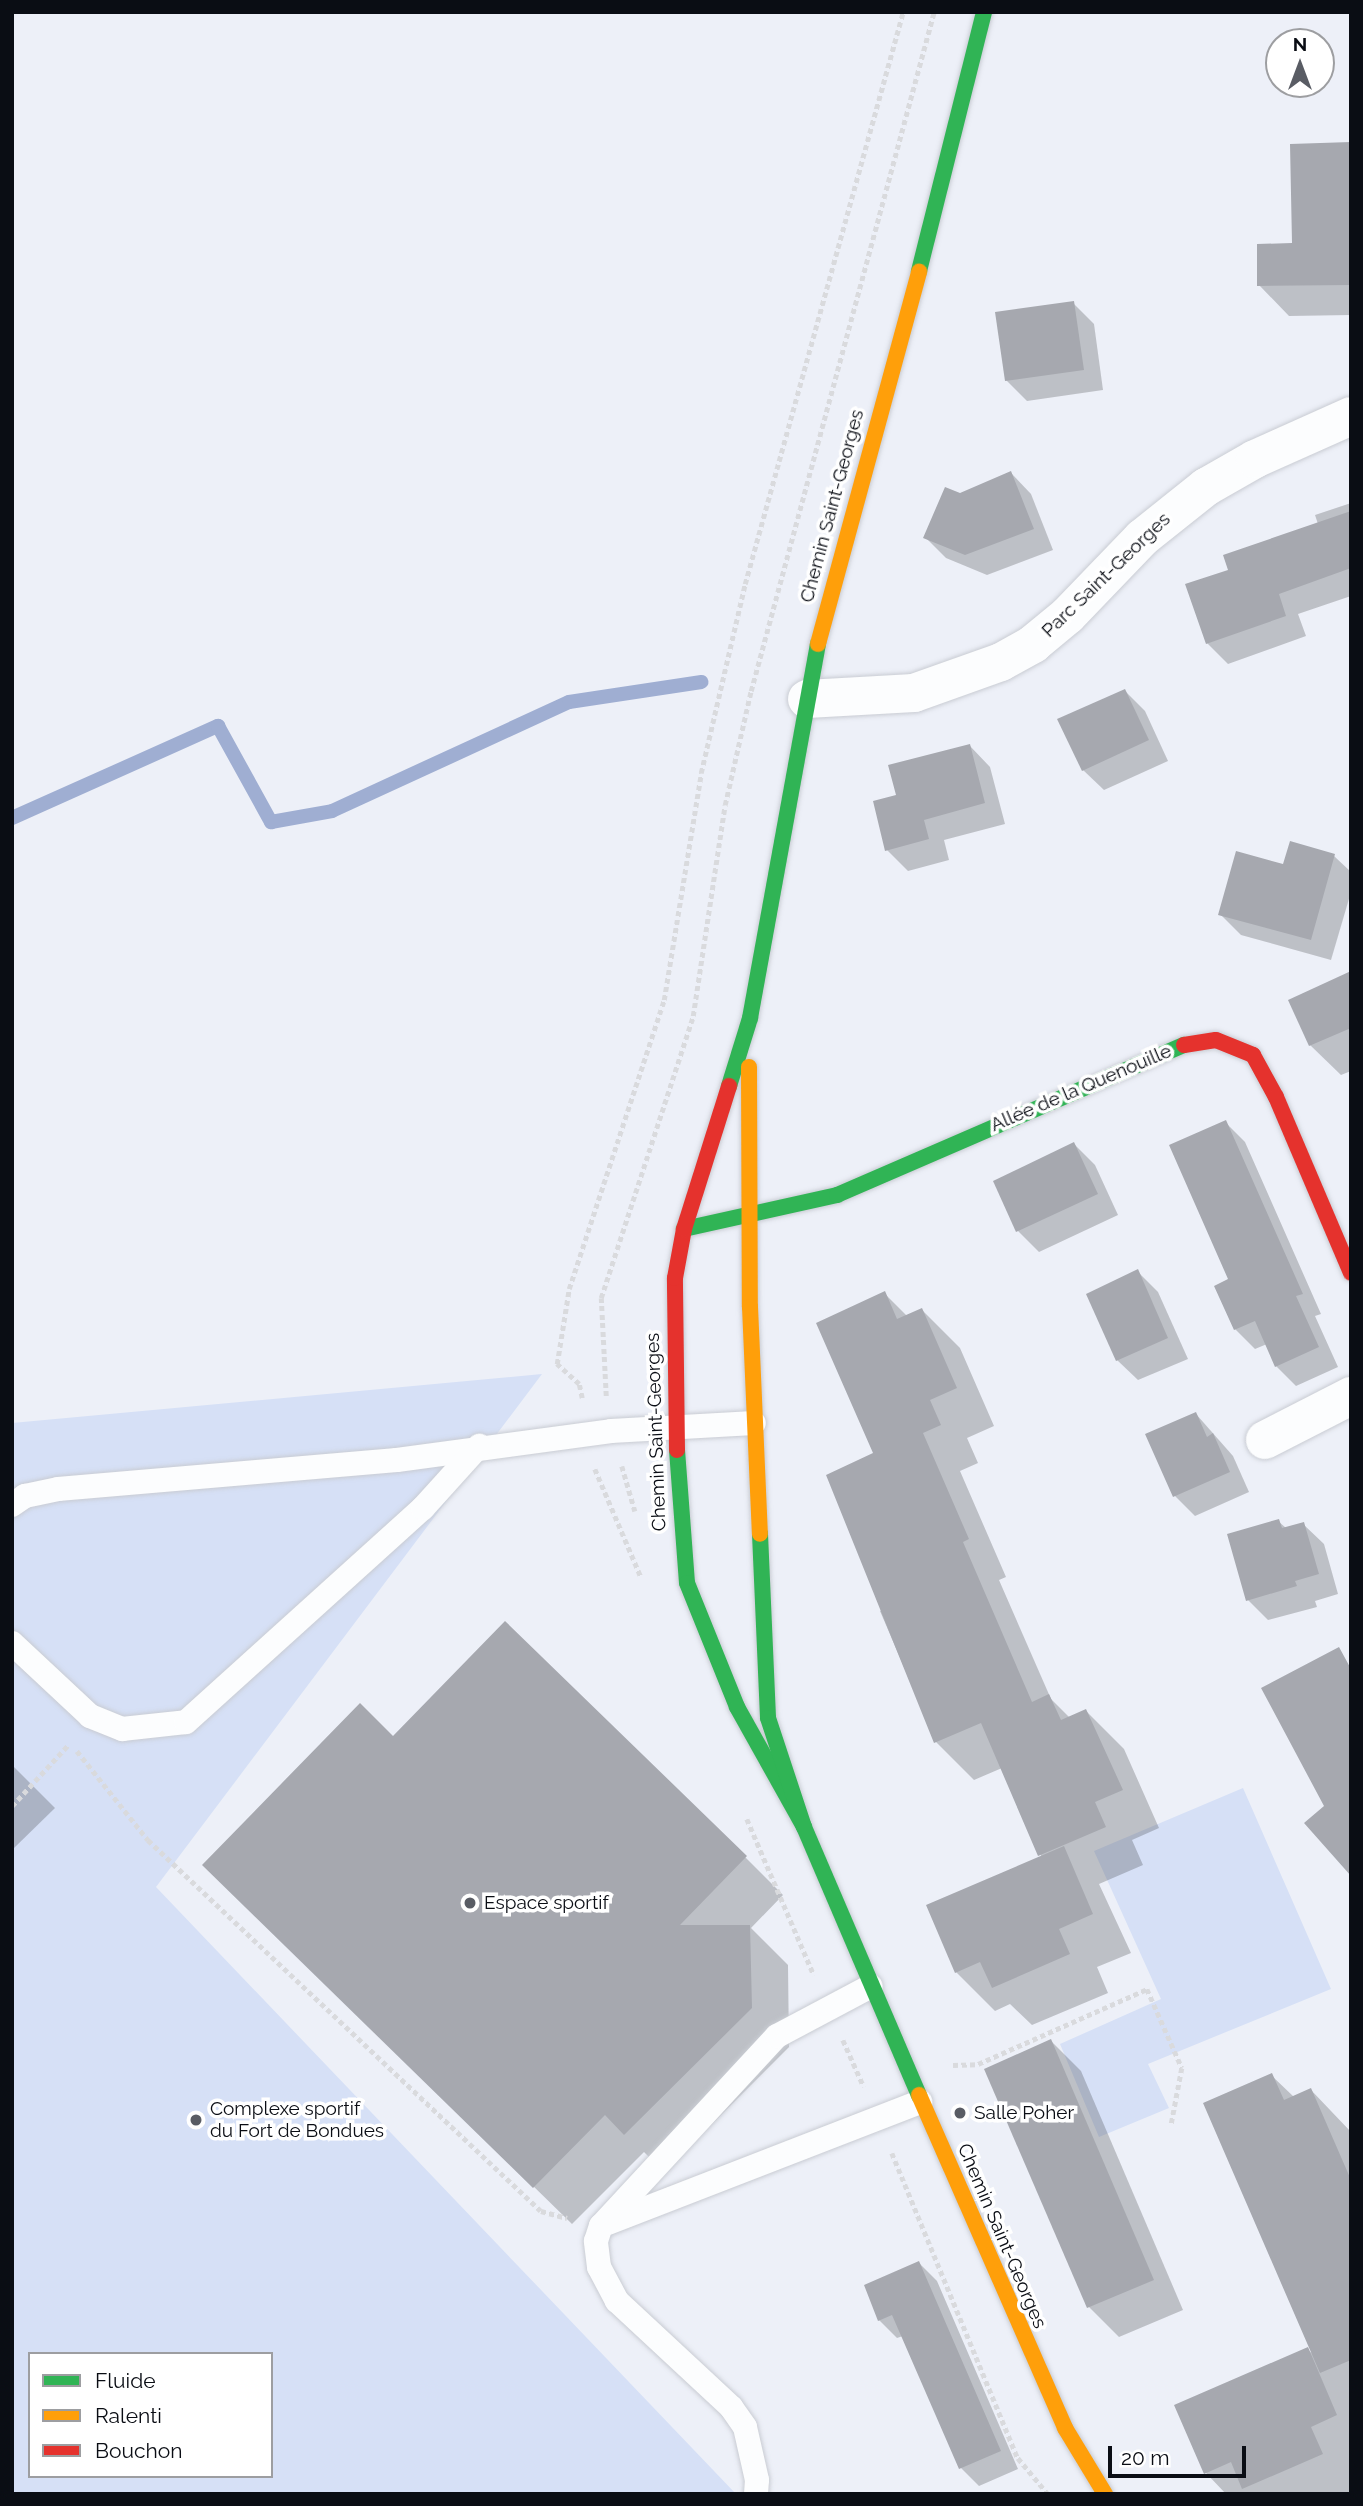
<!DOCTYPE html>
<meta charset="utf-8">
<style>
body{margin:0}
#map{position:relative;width:1363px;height:2506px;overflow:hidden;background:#edf0f8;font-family:Raleway,sans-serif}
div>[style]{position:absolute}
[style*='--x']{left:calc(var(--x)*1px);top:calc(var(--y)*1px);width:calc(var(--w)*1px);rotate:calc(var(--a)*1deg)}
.green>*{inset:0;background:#d6e0f6}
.shadow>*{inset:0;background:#0003}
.stream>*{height:14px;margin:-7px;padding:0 7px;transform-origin:7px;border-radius:7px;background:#9faed2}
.building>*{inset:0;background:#a6a8af}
.path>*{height:4.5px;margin-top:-2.25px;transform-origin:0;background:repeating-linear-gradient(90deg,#d9dadd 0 5px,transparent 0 8.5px)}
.roads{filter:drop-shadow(0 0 2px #c9ccd3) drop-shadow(0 0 2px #c9ccd3)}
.lane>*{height:24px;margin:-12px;padding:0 12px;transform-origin:12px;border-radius:12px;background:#fcfdfe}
.street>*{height:38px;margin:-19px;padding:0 19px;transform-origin:19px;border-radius:19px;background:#fcfdfe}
.fast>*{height:16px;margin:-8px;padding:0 8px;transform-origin:8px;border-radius:8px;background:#30b455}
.slow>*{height:16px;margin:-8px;padding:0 8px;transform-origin:8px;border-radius:8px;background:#ff9f0a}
.jam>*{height:16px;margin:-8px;padding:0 8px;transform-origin:8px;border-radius:8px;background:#e5322d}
.dots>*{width:19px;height:19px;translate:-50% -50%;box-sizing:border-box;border:4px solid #fff;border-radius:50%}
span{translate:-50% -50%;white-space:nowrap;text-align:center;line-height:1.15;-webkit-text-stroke:7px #fff;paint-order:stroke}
.street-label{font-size:19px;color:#0a0d14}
.poi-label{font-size:19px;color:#0a0d14}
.left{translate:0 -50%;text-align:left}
.frame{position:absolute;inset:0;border:14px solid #0a0d14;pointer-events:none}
.legend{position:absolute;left:28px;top:2352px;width:245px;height:126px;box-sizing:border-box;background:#fff;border:2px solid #9d9ea1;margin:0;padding:9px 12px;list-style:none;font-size:21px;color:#0a0d14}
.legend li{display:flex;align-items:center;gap:14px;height:35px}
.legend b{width:35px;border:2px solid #9d9ea1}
.north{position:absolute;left:1265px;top:28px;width:70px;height:70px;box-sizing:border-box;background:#fff;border:2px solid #9d9ea1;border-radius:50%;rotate:0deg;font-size:19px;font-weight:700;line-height:28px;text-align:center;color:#0a0d14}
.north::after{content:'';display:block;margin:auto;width:24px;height:32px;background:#595c64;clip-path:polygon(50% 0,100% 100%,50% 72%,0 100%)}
.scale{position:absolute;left:1108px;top:2446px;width:138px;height:32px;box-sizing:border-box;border:4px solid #0a0d14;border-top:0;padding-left:9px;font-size:21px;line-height:24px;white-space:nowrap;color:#0a0d14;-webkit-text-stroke:5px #fff;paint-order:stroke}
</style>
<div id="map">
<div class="green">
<div style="clip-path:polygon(evenodd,542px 1374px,156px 1887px,736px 2494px,12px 2494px,12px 1423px,542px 1374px,30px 2354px,271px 2354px,271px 2476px,30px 2476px,30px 2354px)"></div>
<div style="clip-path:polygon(1243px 1788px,1331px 1989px,1148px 2064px,1169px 2108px,1099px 2137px,1060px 2044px,1161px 1999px,1094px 1851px)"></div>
</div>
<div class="shadow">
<div style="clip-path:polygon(1351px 144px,1351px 315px,1289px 316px,1259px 285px,1294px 245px)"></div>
<div style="clip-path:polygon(1073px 303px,1094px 324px,1103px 390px,1027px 401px,1006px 380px)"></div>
<div style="clip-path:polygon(1011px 473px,1031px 494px,1053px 550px,987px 575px,946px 558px,925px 537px,960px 495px)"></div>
<div style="clip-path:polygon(1351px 503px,1351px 596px,1298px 614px,1306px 636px,1228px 664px,1207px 643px,1230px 571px,1318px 524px,1315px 515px)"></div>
<div style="clip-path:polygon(1125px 691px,1145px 711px,1168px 761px,1104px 790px,1083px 770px)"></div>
<div style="clip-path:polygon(970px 746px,990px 767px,1005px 824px,944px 840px,949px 860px,908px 871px,887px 850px,898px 796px)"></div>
<div style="clip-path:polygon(1334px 856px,1351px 872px,1351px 892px,1331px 960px,1241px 935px,1220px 914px,1285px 866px)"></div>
<div style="clip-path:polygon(1351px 973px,1351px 1071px,1341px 1075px,1310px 1045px)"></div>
<div style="clip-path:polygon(1225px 1122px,1245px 1142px,1321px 1314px,1315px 1316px,1338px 1367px,1296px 1386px,1276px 1366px,1267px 1344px,1255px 1349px,1235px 1329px)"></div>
<div style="clip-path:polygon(1074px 1144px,1095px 1165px,1118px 1215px,1039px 1252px,1018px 1231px)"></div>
<div style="clip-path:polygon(1138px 1272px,1158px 1292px,1188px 1359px,1138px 1380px,1117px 1360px)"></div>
<div style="clip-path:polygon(884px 1293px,907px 1316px,922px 1310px,960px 1348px,994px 1426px,967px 1438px,978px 1463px,960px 1471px,1006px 1577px,999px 1580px,1051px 1699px,1070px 1718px,1086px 1711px,1124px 1749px,1159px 1828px,1132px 1840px,1143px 1865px,1099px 1884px,1131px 1953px,1097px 1967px,1108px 1993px,1032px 2025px,1010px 2004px,995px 2011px,956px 1972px,1042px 1858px,1002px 1768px,974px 1780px,936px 1742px,880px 1611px,885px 1609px,875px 1454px)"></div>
<div style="clip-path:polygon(1196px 1414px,1233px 1456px,1249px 1492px,1195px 1516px,1175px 1496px)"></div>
<div style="clip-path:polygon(1278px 1521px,1286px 1528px,1303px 1524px,1324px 1544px,1338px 1594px,1315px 1601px,1317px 1607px,1268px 1620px,1248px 1600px)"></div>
<div style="clip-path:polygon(12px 1765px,55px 1808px,12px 1850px)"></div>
<div style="clip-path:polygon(745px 1857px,783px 1895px,751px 1928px,788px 1965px,789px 2047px,664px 2172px,644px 2152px,572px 2224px,243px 1903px)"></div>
<div style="clip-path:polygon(1051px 2041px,1081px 2071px,1183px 2310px,1119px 2337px,1089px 2307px)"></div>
<div style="clip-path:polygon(1272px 2076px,1294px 2097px,1311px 2090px,1351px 2132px,1351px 2494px,1226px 2494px,1206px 2473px,1177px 2406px,1308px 2350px,1315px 2356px)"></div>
<div style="clip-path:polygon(919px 2263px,937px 2281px,1018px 2469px,979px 2486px,961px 2468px,903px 2336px,897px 2338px,879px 2320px)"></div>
</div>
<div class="stream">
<div style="--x:12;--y:818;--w:226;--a:-24.1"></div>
<div style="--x:218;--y:726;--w:110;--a:61.1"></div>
<div style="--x:271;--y:822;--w:62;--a:-10.2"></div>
<div style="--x:332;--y:811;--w:261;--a:-24.7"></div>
<div style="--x:569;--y:702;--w:134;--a:-8.6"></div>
</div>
<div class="building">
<div style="clip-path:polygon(1351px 142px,1351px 285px,1257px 286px,1257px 244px,1292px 243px,1290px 144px)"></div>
<div style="clip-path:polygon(1074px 301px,1084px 370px,1005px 381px,995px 312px)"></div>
<div style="clip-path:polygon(1011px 471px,1034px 529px,965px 555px,923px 538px,945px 487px,960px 493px)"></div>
<div style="clip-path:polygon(1351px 511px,1351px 568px,1279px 594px,1286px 616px,1206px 644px,1185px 584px,1228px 570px,1223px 555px)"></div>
<div style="clip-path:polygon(1125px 689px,1149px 740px,1082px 771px,1057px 719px)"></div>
<div style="clip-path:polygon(970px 744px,985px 803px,924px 820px,929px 839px,885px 851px,873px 801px,896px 795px,888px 765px)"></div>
<div style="clip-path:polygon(1290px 841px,1335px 854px,1311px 940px,1218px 915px,1236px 851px,1283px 864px)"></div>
<div style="clip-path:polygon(1351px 971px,1351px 1028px,1309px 1046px,1288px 1000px)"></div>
<div style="clip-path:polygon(1226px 1120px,1303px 1294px,1296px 1296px,1319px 1347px,1275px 1367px,1255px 1321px,1234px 1330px,1214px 1286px,1228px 1279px,1169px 1145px)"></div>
<div style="clip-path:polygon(1074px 1142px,1098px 1194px,1016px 1232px,993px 1181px)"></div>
<div style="clip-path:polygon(1138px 1269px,1168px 1338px,1116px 1361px,1086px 1294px)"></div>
<div style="clip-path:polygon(885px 1291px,897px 1319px,922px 1308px,957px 1388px,930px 1400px,941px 1425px,923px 1433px,969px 1539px,963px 1542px,1032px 1702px,1049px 1694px,1061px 1720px,1086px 1709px,1123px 1790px,1095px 1802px,1106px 1827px,1038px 1856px,981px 1723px,934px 1743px,826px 1475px,873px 1453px,816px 1323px)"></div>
<div style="clip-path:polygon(1196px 1412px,1207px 1437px,1213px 1433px,1230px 1472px,1173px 1497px,1145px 1434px)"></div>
<div style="clip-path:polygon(1279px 1519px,1282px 1528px,1304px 1522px,1319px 1574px,1295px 1581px,1297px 1586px,1246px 1601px,1227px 1534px)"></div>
<div style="clip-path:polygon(505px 1621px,747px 1856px,680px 1925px,750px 1925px,752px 2008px,624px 2135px,605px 2115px,533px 2188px,202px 1865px,360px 1703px,393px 1736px)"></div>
<div style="clip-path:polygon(1339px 1647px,1351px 1669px,1351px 1876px,1304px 1823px,1324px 1806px,1261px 1688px)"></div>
<div style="clip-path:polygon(1064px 1846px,1093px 1914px,1059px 1929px,1070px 1954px,992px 1988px,980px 1962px,955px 1973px,926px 1905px)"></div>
<div style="clip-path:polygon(1051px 2039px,1154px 2280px,1087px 2308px,984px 2069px)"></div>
<div style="clip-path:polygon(1272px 2073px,1284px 2100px,1311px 2088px,1351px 2180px,1351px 2360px,1320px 2373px,1203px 2103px)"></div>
<div style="clip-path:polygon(919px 2261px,1001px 2451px,959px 2469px,892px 2315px,878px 2321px,864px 2285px)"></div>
<div style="clip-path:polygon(1308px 2347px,1337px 2415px,1311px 2427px,1323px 2454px,1242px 2489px,1231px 2462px,1204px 2474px,1174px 2405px)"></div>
</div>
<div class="path">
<div style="--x:606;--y:1396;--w:98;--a:-92.9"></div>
<div style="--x:601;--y:1298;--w:297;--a:-71.9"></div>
<div style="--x:693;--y:1016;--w:213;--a:-81.4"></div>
<div style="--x:725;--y:805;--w:117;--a:-77.2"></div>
<div style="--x:751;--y:691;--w:703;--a:-74.92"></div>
<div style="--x:582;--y:1398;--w:14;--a:-102"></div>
<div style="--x:579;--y:1384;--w:30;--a:-138"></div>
<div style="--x:557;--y:1364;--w:76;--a:-80.9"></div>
<div style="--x:569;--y:1289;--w:304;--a:-71.8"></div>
<div style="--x:664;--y:1000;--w:230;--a:-80.7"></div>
<div style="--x:701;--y:773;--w:194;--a:-76.9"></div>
<div style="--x:745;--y:584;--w:593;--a:-74.56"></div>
<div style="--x:622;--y:1466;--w:47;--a:73.9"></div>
<div style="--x:595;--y:1469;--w:117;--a:66.9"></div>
<div style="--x:77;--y:1751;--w:114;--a:51.4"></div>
<div style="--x:148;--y:1840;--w:540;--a:43.35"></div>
<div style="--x:541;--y:2211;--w:27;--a:15"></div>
<div style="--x:12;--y:1806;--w:83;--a:-47.4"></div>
<div style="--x:747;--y:1819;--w:170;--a:66.8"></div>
<div style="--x:843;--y:2040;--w:51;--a:65.9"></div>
<div style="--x:953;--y:2065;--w:25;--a:-2"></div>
<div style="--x:978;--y:2064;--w:185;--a:-23.9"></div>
<div style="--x:1147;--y:1989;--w:86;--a:66.1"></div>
<div style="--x:1182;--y:2068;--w:59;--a:100.7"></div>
<div style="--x:892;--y:2153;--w:330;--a:67.6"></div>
<div style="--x:1018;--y:2458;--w:47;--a:50.2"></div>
</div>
<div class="roads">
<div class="lane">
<div style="--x:12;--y:1505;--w:16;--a:-35"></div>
<div style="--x:25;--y:1496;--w:34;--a:-12"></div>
<div style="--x:58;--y:1489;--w:340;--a:-4.9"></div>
<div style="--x:397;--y:1460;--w:216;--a:-7.7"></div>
<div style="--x:611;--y:1431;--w:143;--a:-3.2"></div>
<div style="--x:12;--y:1643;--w:107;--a:43.1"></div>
<div style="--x:90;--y:1716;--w:35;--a:22"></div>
<div style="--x:122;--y:1729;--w:64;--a:-6.2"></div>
<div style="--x:186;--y:1722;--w:319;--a:-42.1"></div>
<div style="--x:423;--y:1508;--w:84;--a:-47.9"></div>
<div style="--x:608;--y:2223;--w:335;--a:-21.2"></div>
<div style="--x:756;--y:2494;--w:14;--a:-86"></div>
<div style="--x:757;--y:2480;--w:54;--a:-102.8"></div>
<div style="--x:745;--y:2427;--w:24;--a:-125"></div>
<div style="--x:731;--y:2407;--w:156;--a:-137.1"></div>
<div style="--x:617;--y:2301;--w:38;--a:-118"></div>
<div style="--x:599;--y:2267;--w:26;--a:-97"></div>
<div style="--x:596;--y:2241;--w:16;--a:-72"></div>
<div style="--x:601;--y:2226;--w:259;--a:-47.2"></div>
<div style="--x:777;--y:2036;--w:106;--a:-28"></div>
</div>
<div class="street">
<div style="--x:807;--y:699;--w:107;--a:-3.2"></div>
<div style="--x:914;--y:693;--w:92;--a:-19.6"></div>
<div style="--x:1001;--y:662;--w:37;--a:-29"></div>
<div style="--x:1033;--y:644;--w:45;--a:-39.6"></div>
<div style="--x:1068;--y:615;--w:107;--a:-46.1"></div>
<div style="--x:1142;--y:538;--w:82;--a:-38.6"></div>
<div style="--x:1206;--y:487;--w:56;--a:-29.7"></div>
<div style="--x:1255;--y:459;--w:105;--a:-24.1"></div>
<div style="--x:1265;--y:1440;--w:97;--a:-27.1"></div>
</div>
<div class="fast">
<div style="--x:919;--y:271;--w:267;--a:-75.9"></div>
<div style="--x:729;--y:1086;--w:71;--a:-72.8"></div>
<div style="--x:750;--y:1018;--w:380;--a:-79.7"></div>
<div style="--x:684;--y:1229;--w:157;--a:-12.5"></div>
<div style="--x:837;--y:1195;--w:378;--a:-23.4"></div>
<div style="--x:677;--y:1450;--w:133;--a:85.7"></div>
<div style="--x:687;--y:1583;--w:134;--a:68"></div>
<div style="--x:737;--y:1707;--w:137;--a:60.8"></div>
<div style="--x:760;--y:1534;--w:184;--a:87.5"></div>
<div style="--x:768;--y:1718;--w:115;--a:71.7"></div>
<div style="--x:804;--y:1827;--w:292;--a:66.8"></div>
</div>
<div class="slow">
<div style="--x:818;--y:644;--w:386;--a:-74.8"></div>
<div style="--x:749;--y:1067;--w:240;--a:89.8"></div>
<div style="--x:750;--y:1307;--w:227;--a:87.5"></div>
<div style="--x:919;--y:2095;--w:364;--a:66.3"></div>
<div style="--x:1065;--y:2428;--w:77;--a:58.8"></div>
</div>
<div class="jam">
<div style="--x:1184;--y:1045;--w:32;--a:-9"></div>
<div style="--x:1216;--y:1040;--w:40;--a:22"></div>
<div style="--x:1253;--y:1055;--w:48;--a:61.3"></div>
<div style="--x:1276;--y:1097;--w:191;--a:66.9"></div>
<div style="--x:677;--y:1450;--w:172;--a:-90.7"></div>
<div style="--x:675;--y:1278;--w:50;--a:-79.6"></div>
<div style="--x:684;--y:1229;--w:150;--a:-72.5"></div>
</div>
</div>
<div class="dots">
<div style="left:470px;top:1903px;background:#595c64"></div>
<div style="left:960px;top:2113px;background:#595c64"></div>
<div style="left:196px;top:2120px;background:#595c64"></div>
</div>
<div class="street-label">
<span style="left:832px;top:506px;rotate:-75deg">Chemin Saint-Georges</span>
<span style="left:1106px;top:575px;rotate:-44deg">Parc Saint-Georges</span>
<span style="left:1081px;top:1088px;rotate:-23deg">Allée de la Quenouille</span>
<span style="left:656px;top:1432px;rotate:-92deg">Chemin Saint-Georges</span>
<span style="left:1002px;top:2236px;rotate:67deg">Chemin Saint-Georges</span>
</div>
<div class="poi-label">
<span class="left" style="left:484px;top:1903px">Espace sportif</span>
<span class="left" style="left:210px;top:2120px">Complexe sportif<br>du Fort de Bondues</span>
<span class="left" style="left:974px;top:2113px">Salle Poher</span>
</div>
<div class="frame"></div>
<ul class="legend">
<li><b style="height:9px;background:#30b455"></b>Fluide</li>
<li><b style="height:9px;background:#ff9f0a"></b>Ralenti</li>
<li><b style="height:9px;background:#e5322d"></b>Bouchon</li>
</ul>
<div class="north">N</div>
<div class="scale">20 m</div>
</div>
